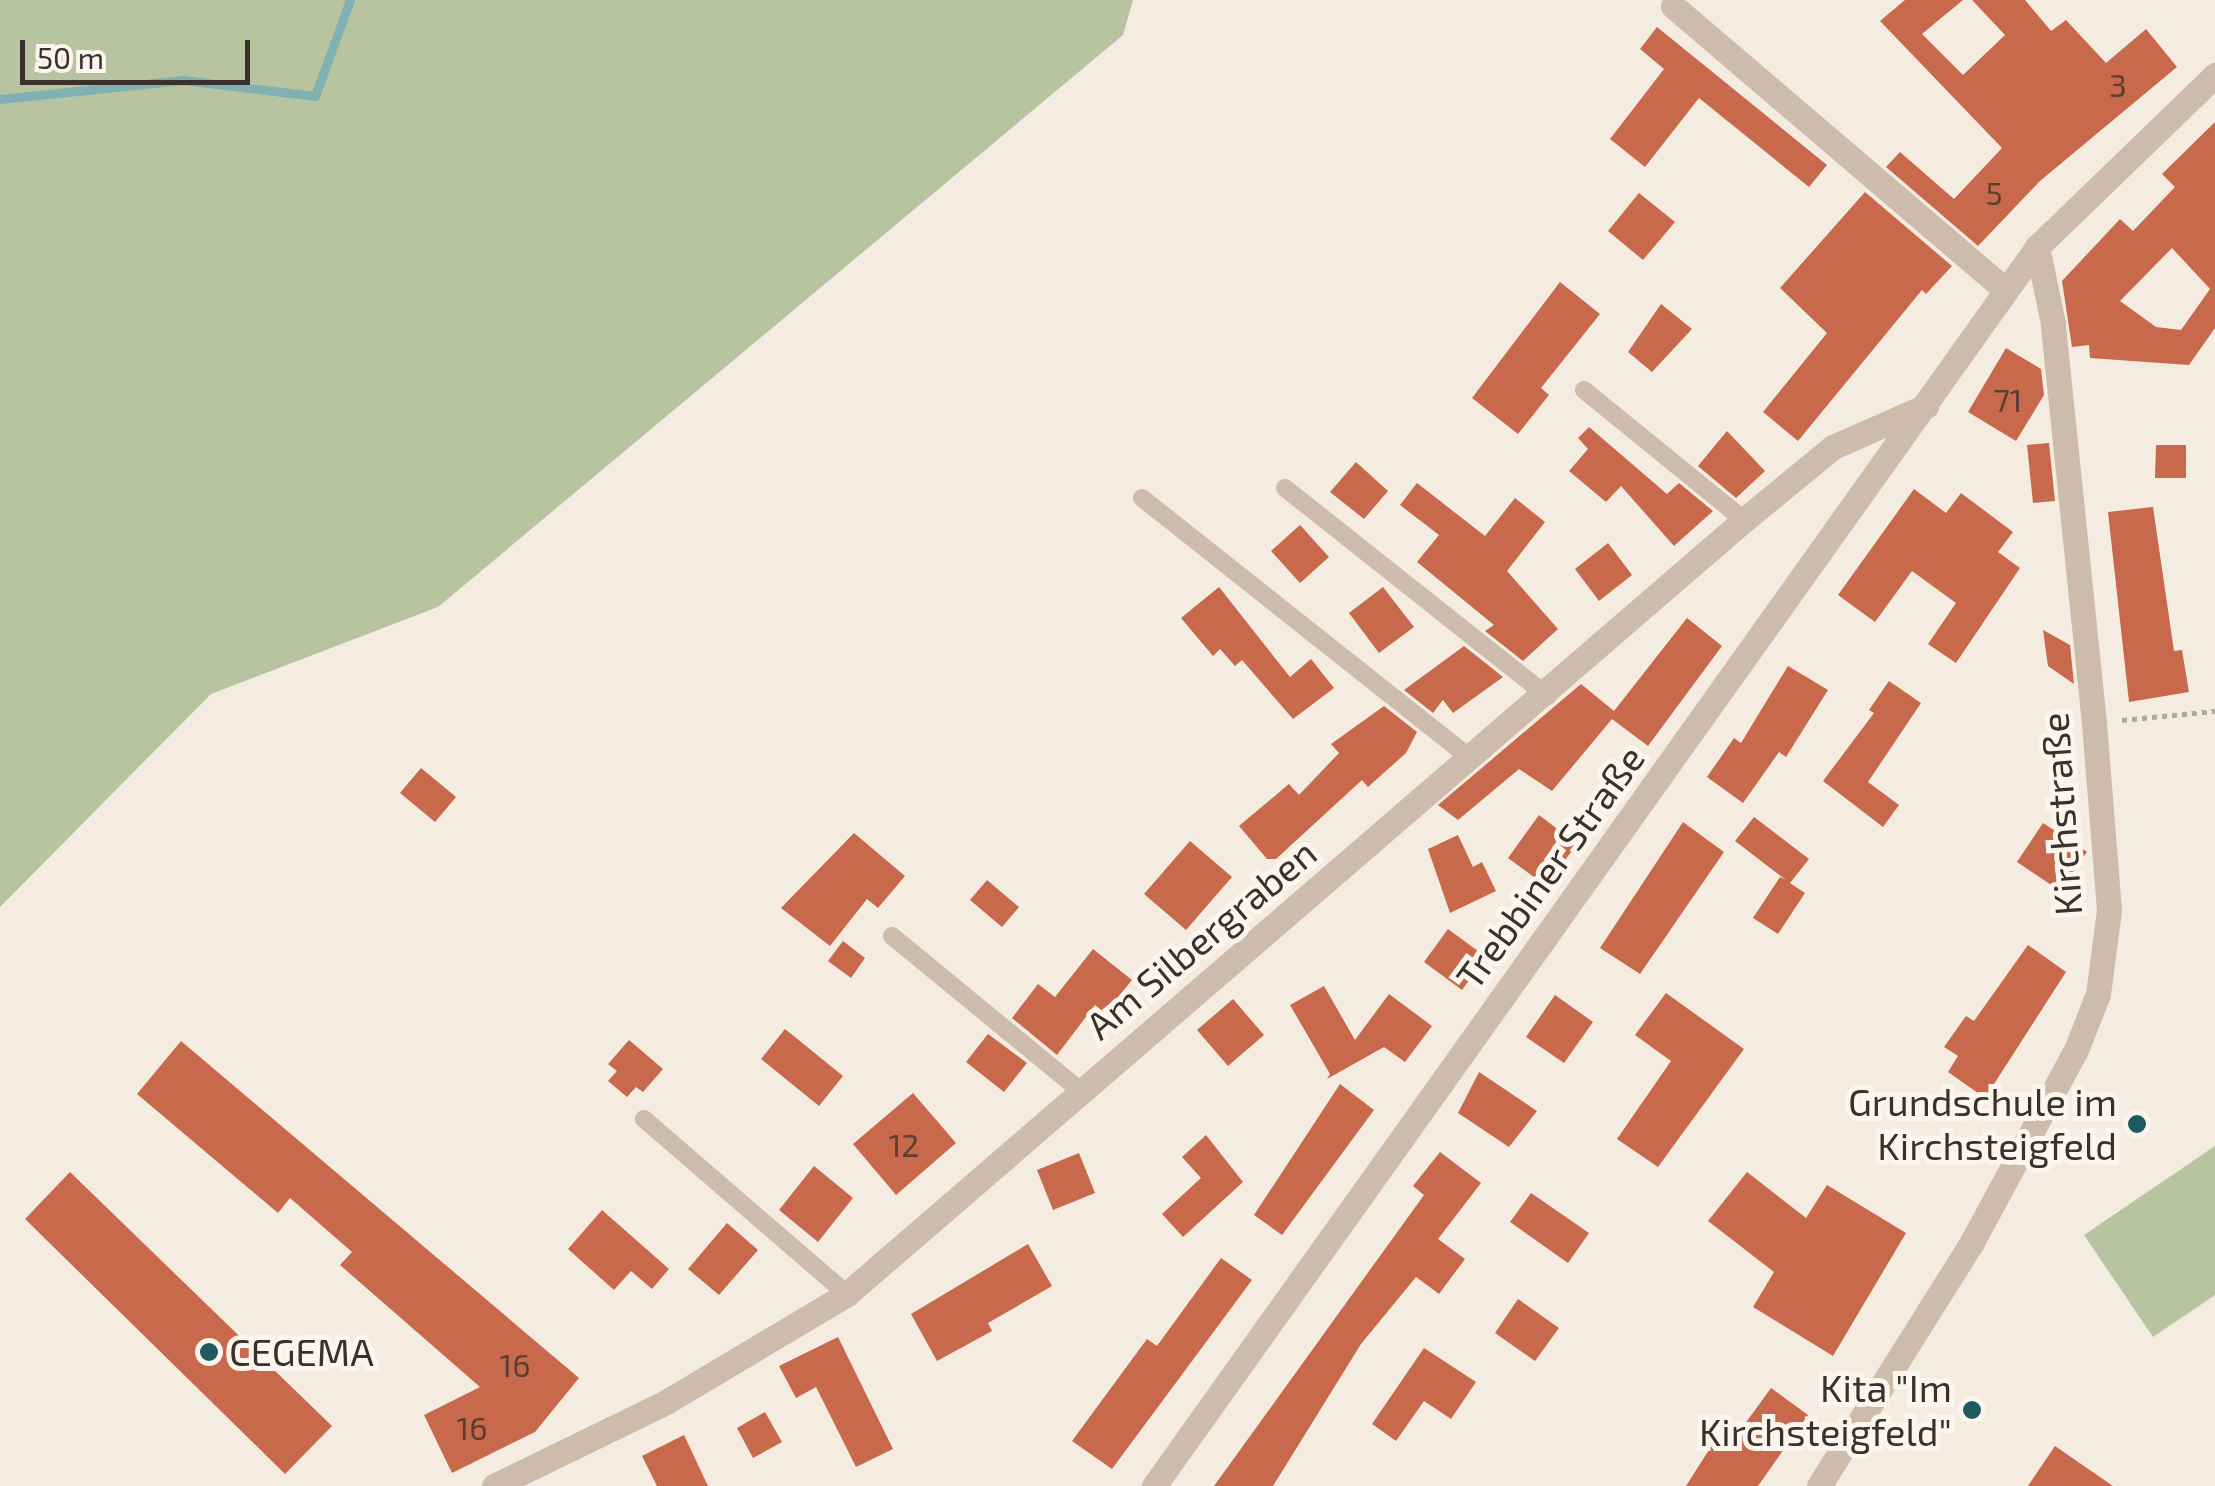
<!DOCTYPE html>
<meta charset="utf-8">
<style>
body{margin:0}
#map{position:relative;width:2215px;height:1486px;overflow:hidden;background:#f4ebe1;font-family:"Exo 2",sans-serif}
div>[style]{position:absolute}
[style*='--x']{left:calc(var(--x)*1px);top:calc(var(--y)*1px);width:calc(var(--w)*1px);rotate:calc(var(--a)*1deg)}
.green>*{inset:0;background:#b8c4a0}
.stream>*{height:9px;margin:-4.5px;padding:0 4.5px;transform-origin:4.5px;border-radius:4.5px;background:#7fb0b2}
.building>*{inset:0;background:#c8694b}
.path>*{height:5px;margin-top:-2.5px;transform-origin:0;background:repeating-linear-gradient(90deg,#b9a596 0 5px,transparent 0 10px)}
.service>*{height:18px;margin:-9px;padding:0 9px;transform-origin:9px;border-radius:9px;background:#cdbbac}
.minor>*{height:25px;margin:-12.5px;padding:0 12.5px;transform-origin:12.5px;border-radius:12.5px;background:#cdbbac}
.dots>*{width:28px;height:28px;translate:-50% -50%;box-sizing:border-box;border:5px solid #fbf5ee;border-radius:50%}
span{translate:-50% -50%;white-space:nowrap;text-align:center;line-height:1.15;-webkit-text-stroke:10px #fbf5ee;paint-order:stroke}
.number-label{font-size:32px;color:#5e3e33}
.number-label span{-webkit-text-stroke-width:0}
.street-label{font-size:38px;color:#3b302b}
.poi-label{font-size:38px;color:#3b302b}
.right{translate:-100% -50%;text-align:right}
.left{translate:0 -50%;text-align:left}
.scale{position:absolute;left:20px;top:40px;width:230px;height:45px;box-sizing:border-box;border:5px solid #3b302b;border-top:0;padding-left:12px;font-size:30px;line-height:35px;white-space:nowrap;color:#3b302b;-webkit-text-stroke:8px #fbf5ee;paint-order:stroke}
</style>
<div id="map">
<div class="green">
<div style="clip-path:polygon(0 0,1133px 0,1123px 35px,438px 607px,211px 694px,0 907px)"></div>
<div style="clip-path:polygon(2215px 1146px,2215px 1295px,2153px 1337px,2084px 1235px)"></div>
</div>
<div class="stream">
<div style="--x:0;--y:99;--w:184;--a:-5.9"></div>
<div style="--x:183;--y:80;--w:133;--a:6.9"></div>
<div style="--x:315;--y:96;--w:102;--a:-70"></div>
</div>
<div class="building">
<div style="clip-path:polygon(1905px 0,1963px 0,1922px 34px,1963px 75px,2005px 35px,1972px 0,2025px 0,2051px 31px,2066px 20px,2106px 63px,2146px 29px,2177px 67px,2040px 181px,1978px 246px,1886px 167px,1900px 152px,1954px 199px,2002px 148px,1880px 21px)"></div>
<div style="clip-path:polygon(1657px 27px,1827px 165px,1809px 187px,1699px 98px,1645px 167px,1610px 139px,1664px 69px,1640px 49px)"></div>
<div style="clip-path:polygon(evenodd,2215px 122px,2215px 328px,2189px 365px,2090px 358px,2089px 345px,2072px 347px,2062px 281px,2120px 219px,2133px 231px,2175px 187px,2162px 174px,2215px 122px,2172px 248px,2210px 289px,2181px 330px,2156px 327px,2120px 301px,2172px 248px)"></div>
<div style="clip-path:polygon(1865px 192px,1952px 266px,1926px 294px,1922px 290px,1798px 441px,1763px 412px,1827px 333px,1780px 288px)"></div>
<div style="clip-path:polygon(1639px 193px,1675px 222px,1643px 260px,1608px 231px)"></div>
<div style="clip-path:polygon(1560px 282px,1600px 314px,1541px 388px,1549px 395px,1518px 434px,1472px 398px)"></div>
<div style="clip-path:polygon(1661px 304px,1692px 329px,1652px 372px,1628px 352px)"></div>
<div style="clip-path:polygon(2006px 348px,2041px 369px,2044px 395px,2016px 441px,1968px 412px)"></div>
<div style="clip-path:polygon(1589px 427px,1667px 494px,1679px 483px,1713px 511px,1674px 546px,1621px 486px,1606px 502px,1569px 471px,1588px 449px,1578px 438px)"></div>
<div style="clip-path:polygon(1727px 431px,1765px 471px,1736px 498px,1698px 466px)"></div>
<div style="clip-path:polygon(2049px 443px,2055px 501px,2033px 503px,2027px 445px)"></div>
<div style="clip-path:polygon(2156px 445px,2186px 445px,2186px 478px,2155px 478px)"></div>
<div style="clip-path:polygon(1356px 462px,1388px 491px,1364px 519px,1330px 492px)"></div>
<div style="clip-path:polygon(1417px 483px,1485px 536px,1515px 498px,1545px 522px,1507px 571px,1558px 629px,1523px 661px,1485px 631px,1494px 625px,1417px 562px,1439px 535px,1400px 505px)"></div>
<div style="clip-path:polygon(1914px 489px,1946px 513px,1961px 493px,2013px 532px,1998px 552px,2020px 568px,1956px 663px,1928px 644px,1956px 603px,1912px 571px,1875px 622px,1838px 595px)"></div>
<div style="clip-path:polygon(2153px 507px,2174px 651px,2182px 650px,2189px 692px,2129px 702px,2108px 512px)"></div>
<div style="clip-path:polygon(1300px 525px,1329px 557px,1300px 583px,1271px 551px)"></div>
<div style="clip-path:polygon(1608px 543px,1632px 575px,1599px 601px,1575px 569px)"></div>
<div style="clip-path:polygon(1219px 587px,1290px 677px,1311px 659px,1334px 688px,1293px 719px,1242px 660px,1235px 666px,1220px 649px,1213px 656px,1181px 618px)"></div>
<div style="clip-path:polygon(1383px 587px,1414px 627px,1379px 653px,1349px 613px)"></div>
<div style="clip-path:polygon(1687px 618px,1722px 646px,1648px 746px,1612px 719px,1552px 791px,1519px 769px,1458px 820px,1438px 805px,1581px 684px,1614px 711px)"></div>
<div style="clip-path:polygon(2043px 630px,2070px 645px,2074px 684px,2048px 666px)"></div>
<div style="clip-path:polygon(1464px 646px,1503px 677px,1453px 713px,1443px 700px,1433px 713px,1404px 690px)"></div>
<div style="clip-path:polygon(1788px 666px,1828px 690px,1786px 757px,1779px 752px,1743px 803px,1707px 777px,1734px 738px,1741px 743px)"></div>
<div style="clip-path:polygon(1889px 681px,1921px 703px,1868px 782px,1899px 805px,1883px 827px,1823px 781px,1874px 713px,1869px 710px)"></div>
<div style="clip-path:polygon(1384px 706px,1417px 732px,1406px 753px,1368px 787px,1362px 780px,1276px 859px,1267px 859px,1239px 826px,1289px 784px,1299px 795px,1339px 753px,1331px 744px)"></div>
<div style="clip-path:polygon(421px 768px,456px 797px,435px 822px,400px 793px)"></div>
<div style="clip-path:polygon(1539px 815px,1577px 844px,1546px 886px,1508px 858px)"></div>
<div style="clip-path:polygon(1754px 817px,1809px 859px,1790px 883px,1805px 893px,1778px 934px,1753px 918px,1780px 877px,1786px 880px,1735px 841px)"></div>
<div style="clip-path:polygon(1683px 822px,1724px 852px,1640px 974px,1600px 948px)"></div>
<div style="clip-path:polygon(2043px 823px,2087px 852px,2060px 891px,2017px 862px)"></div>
<div style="clip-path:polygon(854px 833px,905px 876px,878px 908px,867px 899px,830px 946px,781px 908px)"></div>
<div style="clip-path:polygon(1458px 835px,1473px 867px,1482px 862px,1496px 891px,1450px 913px,1428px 849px)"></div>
<div style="clip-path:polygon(1190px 841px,1232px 877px,1186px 930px,1144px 894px)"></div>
<div style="clip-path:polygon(987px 880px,1019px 907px,1002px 927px,970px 900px)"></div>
<div style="clip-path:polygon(1448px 929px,1486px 957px,1462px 990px,1424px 962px)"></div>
<div style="clip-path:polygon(843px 941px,865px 958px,851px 978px,828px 961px)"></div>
<div style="clip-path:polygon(2028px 945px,2066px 972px,1985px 1098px,1948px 1072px,1958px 1056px,1944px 1047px,1966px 1016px,1974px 1021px)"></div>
<div style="clip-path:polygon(1093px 949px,1132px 980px,1105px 1013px,1095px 1005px,1057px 1055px,1012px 1018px,1038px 984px,1055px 997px)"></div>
<div style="clip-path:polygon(1324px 986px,1355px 1040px,1389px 994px,1432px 1026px,1405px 1062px,1384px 1047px,1327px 1079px,1330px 1074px,1290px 1005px)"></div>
<div style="clip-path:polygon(1666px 993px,1744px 1049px,1658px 1167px,1617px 1139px,1671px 1061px,1635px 1035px)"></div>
<div style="clip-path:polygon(1555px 995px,1593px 1022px,1564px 1063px,1526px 1037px)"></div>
<div style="clip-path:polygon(1233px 999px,1264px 1035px,1228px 1066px,1197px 1030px)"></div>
<div style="clip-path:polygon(785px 1029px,843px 1076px,819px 1106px,761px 1059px)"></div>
<div style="clip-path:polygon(988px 1034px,1027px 1063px,1004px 1092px,966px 1062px)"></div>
<div style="clip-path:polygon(629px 1040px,663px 1069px,643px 1092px,636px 1087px,627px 1097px,608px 1081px,617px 1071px,608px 1064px)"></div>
<div style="clip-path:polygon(181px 1041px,579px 1378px,535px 1432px,452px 1473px,424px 1415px,480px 1387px,340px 1265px,352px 1252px,290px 1198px,278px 1213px,137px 1094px)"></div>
<div style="clip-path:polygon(1479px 1072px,1537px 1111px,1509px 1147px,1458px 1113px)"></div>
<div style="clip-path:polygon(1340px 1084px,1374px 1110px,1282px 1235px,1254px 1215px)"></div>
<div style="clip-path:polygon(913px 1093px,956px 1143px,896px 1195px,853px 1144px)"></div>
<div style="clip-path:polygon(1206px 1135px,1243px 1182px,1183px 1237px,1162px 1214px,1201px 1178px,1182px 1157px)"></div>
<div style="clip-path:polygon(1440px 1152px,1481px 1183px,1438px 1239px,1465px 1259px,1439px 1294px,1416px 1277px,1361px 1344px,1273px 1486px,1214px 1486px,1424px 1195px,1413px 1186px)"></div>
<div style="clip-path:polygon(1079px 1153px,1095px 1193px,1053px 1210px,1037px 1170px)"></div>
<div style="clip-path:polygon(814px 1166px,853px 1198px,818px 1242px,779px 1210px)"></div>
<div style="clip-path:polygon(70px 1172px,332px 1426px,285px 1474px,25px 1219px)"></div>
<div style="clip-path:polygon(1747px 1172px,1806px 1218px,1827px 1185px,1906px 1233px,1833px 1356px,1753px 1307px,1774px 1272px,1708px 1221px)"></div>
<div style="clip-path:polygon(1531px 1193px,1589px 1233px,1568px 1263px,1510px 1222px)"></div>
<div style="clip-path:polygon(602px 1210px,669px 1269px,652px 1289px,631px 1271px,614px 1290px,568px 1249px)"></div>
<div style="clip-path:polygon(727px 1223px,758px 1250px,719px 1295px,688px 1269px)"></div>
<div style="clip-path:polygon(1028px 1244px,1052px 1286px,988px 1323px,992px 1331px,937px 1361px,911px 1314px)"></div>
<div style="clip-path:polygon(1221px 1258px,1252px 1280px,1112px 1469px,1072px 1441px,1147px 1339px,1157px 1346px)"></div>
<div style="clip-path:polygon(1518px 1299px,1559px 1328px,1535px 1361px,1495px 1333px)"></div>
<div style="clip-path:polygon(838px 1337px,893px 1449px,856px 1467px,816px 1387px,796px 1398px,779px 1366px)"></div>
<div style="clip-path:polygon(1424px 1348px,1476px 1382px,1451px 1419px,1424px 1401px,1396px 1441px,1372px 1424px)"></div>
<div style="clip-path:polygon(1771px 1388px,1808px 1415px,1758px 1486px,1686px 1486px,1714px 1442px,1726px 1450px)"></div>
<div style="clip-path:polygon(765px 1412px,782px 1442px,753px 1458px,737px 1428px)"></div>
<div style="clip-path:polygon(684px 1435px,708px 1486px,657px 1486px,642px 1456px)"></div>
<div style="clip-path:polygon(2055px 1446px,2113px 1486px,2028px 1486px)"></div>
</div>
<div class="path">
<div style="--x:2122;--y:720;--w:93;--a:-5.5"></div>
</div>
<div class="service">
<div style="--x:1584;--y:390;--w:206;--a:39.1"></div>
<div style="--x:1285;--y:488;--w:335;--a:38.4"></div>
<div style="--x:1142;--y:498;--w:420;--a:38.4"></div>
<div style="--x:892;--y:936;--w:244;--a:39.4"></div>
<div style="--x:644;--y:1119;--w:268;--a:40.8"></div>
</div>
<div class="minor">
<div style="--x:1673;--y:6;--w:437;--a:40.5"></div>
<div style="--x:494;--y:1486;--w:191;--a:-26"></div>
<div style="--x:666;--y:1402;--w:211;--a:-30.8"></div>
<div style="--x:847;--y:1294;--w:1185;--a:-40.79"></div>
<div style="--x:1744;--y:520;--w:115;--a:-39.4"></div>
<div style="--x:1833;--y:447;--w:102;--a:-23.8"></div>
<div style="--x:1154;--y:1486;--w:1521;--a:-54.52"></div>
<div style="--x:2037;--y:247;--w:248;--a:-44"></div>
<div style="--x:1819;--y:1486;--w:288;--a:-57.9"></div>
<div style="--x:1972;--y:1242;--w:218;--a:-61.6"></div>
<div style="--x:2076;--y:1050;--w:60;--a:-68.6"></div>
<div style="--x:2098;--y:994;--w:85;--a:-82.5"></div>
<div style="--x:2109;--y:910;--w:188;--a:-94.6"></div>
<div style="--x:2094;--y:723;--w:402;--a:-95.9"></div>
<div style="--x:2053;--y:323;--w:78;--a:-101.9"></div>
</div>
<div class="dots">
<div style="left:2137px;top:1124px;background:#1f5a5e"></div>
<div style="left:209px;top:1352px;background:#1f5a5e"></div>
<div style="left:1972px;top:1410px;background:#1f5a5e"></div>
</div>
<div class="number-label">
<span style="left:2118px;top:84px">3</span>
<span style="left:1994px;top:192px">5</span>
<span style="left:2008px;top:399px">71</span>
<span style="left:904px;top:1144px">12</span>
<span style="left:515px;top:1364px">16</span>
<span style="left:472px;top:1427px">16</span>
</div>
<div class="street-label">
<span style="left:2061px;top:814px;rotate:-94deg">Kirchstraße</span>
<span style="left:1550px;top:867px;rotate:-54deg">Trebbiner Straße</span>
<span style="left:1201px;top:939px;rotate:-40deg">Am Silbergraben</span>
</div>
<div class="poi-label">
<span class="right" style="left:2117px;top:1124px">Grundschule im<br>Kirchsteigfeld</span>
<span class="left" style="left:229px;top:1352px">CEGEMA</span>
<span class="right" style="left:1952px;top:1410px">Kita "Im<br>Kirchsteigfeld"</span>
</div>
<div class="scale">50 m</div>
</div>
